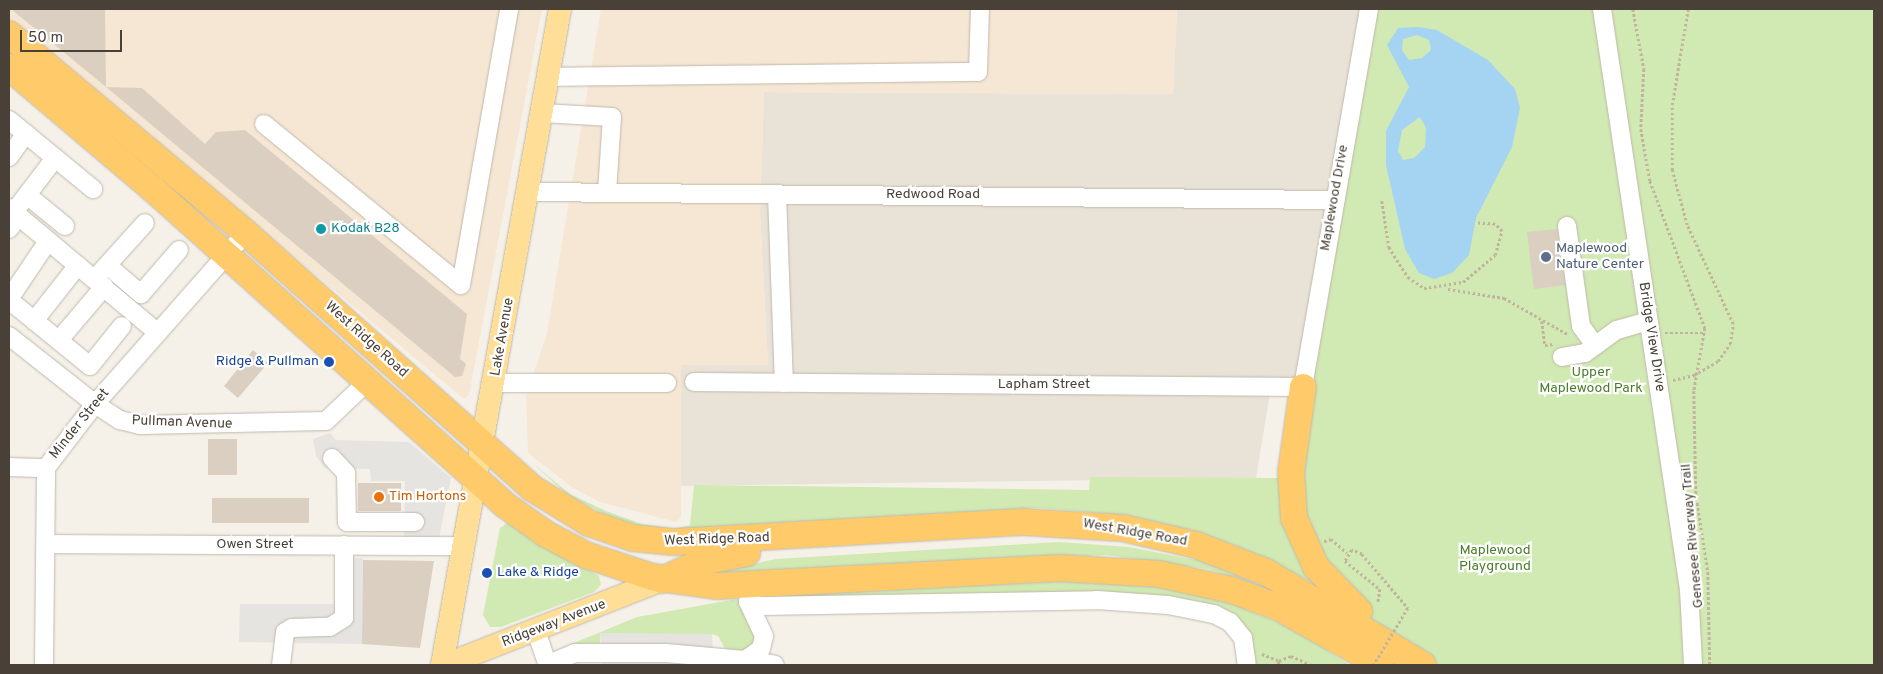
<!DOCTYPE html>
<style>
body{margin:0}
#map{position:relative;width:1883px;height:674px;overflow:hidden;background:#f5f1e9;font-family:Overpass,sans-serif}
div>[style]{position:absolute}
[style*='--x']{left:calc(var(--x)*1px);top:calc(var(--y)*1px);width:calc(var(--w)*1px);rotate:calc(var(--a)*1deg)}
.residential>*{inset:0;background:#e9e3d7}
.commercial>*{inset:0;background:#f6e7d4}
.green>*{inset:0;background:#d1e9b2}
.parking>*{inset:0;background:#e6e4e1}
.water>*{inset:0;background:#a5d4f2}
.building>*{inset:0;background:#dacfc1}
.path>*{height:2.5px;margin-top:-1.25px;transform-origin:0;background:repeating-linear-gradient(90deg,#c2b49c 0 2.5px,transparent 0 5px)}
.roads{filter:drop-shadow(0 0 1px #c0b9ab) drop-shadow(0 0 1px #c0b9ab)}
.minor>*{height:18px;margin:-9px;padding:0 9px;transform-origin:9px;border-radius:9px;background:#fff}
.major>*{height:22px;margin:-11px;padding:0 11px;transform-origin:11px;border-radius:11px;background:#ffdf98}
.highway>*{height:26px;margin:-13px;padding:0 13px;transform-origin:13px;border-radius:13px;background:#ffca6a}
.path-bridge>*{height:2.5px;margin-top:-1.25px;transform-origin:0;background:repeating-linear-gradient(90deg,#c2b49c 0 2.5px,transparent 0 5px)}
.dots>*{width:14px;height:14px;translate:-50% -50%;box-sizing:border-box;border:2px solid #fff;border-radius:50%}
span{translate:-50% -50%;white-space:nowrap;text-align:center;line-height:1.15;-webkit-text-stroke:4.5px #fff;paint-order:stroke}
.street-label{font-size:14px;color:#494137}
.culture-label{font-size:14px;color:#0d838f}
.left{translate:0 -50%;text-align:left}
.service-label{font-size:14px;color:#4e5e75}
.transit-label{font-size:14px;color:#164399}
.right{translate:-100% -50%;text-align:right}
.park-label{font-size:14px;color:#4a7c29}
.food-label{font-size:14px;color:#c56008}
.frame{position:absolute;inset:0;border:10px solid #494137;pointer-events:none}
.scale{position:absolute;left:20px;top:30px;width:102px;height:22px;box-sizing:border-box;border:2px solid #494137;border-top:0;padding-left:6px;font-size:15px;line-height:18px;white-space:nowrap;color:#494137;-webkit-text-stroke:4px #fff;paint-order:stroke}
</style>
<div id="map">
<div class="residential">
<div style="clip-path:polygon(1177px 9px,1370px 9px,1303px 387px,1271px 387px,1256px 478px,681px 486px,681px 365px,768px 365px,760px 212px,764px 92px,1173px 94px)"></div>
</div>
<div class="commercial">
<div style="clip-path:polygon(9px 9px,542px 9px,469px 395px,464px 399px,9px 18px)"></div>
<div style="clip-path:polygon(601px 9px,1177px 9px,1173px 94px,764px 92px,760px 212px,768px 365px,681px 365px,681px 517px,676px 522px,600px 502px,573px 488px,528px 453px,526px 396px,547px 333px)"></div>
</div>
<div class="green">
<div style="clip-path:polygon(1369px 9px,1874px 9px,1874px 665px,1431px 665px,1361px 612px,1292px 507px)"></div>
<div style="clip-path:polygon(531px 462px,570px 494px,606px 511px,642px 524px,675px 529px,690px 525px,694px 485px,1089px 490px,1090px 477px,1282px 478px,1314px 583px,1230px 543px,1144px 519px,1101px 513px,1036px 508px,689px 537px,641px 527px,604px 514px,569px 496px)"></div>
<div style="clip-path:polygon(507px 523px,599px 576px,601px 585px,594px 592px,501px 627px,490px 627px,483px 615px,500px 528px)"></div>
<div style="clip-path:polygon(1059px 542px,1129px 547px,1201px 561px,1289px 596px,1207px 569px,1106px 555px,699px 576px,776px 559px)"></div>
<div style="clip-path:polygon(1078px 579px,1136px 583px,1225px 601px,1291px 628px,1350px 665px,1247px 665px,1249px 634px,1233px 616px,1098px 592px,759px 597px)"></div>
<div style="clip-path:polygon(737px 599px,752px 616px,756px 649px,728px 654px,718px 636px,712px 634px,600px 634px,600px 643px,569px 645px,637px 617px)"></div>
</div>
<div class="parking">
<div style="clip-path:polygon(330px 433px,336px 440px,409px 442px,451px 478px,439px 538px,404px 537px,405px 481px,371px 481px,370px 469px,325px 468px,316px 456px,313px 439px)"></div>
<div style="clip-path:polygon(340px 558px,363px 558px,362px 644px,239px 642px,240px 604px,339px 604px)"></div>
<div style="clip-path:polygon(600px 633px,712px 634px,714px 665px,602px 665px)"></div>
</div>
<div class="water">
<div style="clip-path:polygon(evenodd,1418px 27px,1437px 30px,1488px 60px,1515px 89px,1520px 108px,1512px 147px,1476px 218px,1469px 255px,1452px 273px,1434px 279px,1419px 273px,1405px 249px,1386px 165px,1386px 131px,1409px 87px,1387px 45px,1398px 28px,1418px 27px,1417px 35px,1429px 40px,1431px 50px,1422px 58px,1409px 60px,1402px 50px,1403px 39px,1417px 35px,1418px 27px,1420px 117px,1426px 128px,1425px 147px,1414px 158px,1403px 160px,1398px 151px,1402px 130px,1420px 117px)"></div>
</div>
<div class="building">
<div style="clip-path:polygon(11px 9px,105px 9px,106px 87px)"></div>
<div style="clip-path:polygon(106px 87px,142px 88px,205px 144px,216px 132px,245px 130px,467px 314px,460px 359px,466px 364px,462px 376px,455px 377px)"></div>
<div style="clip-path:polygon(1557px 229px,1565px 285px,1534px 289px,1527px 232px)"></div>
<div style="clip-path:polygon(253px 350px,268px 363px,238px 398px,224px 386px)"></div>
<div style="clip-path:polygon(208px 439px,237px 439px,237px 475px,208px 475px)"></div>
<div style="clip-path:polygon(358px 483px,401px 483px,401px 511px,358px 511px)"></div>
<div style="clip-path:polygon(212px 498px,309px 498px,309px 523px,212px 523px)"></div>
<div style="clip-path:polygon(363px 560px,434px 561px,420px 648px,362px 644px)"></div>
</div>
<div class="path">
<div style="--x:1633;--y:9;--w:61;--a:79.6"></div>
<div style="--x:1644;--y:69;--w:60;--a:92.9"></div>
<div style="--x:1641;--y:129;--w:53;--a:80.2"></div>
<div style="--x:1650;--y:181;--w:157;--a:69.5"></div>
<div style="--x:1705;--y:328;--w:64;--a:99.9"></div>
<div style="--x:1694;--y:391;--w:102;--a:88.9"></div>
<div style="--x:1696;--y:493;--w:80;--a:81.4"></div>
<div style="--x:1708;--y:572;--w:92;--a:88.8"></div>
<div style="--x:1382;--y:201;--w:47;--a:81.3"></div>
<div style="--x:1389;--y:247;--w:36;--a:58"></div>
<div style="--x:1408;--y:277;--w:19;--a:35"></div>
<div style="--x:1424;--y:288;--w:39;--a:-9"></div>
<div style="--x:1463;--y:282;--w:42;--a:-40.2"></div>
<div style="--x:1495;--y:255;--w:25;--a:-74"></div>
<div style="--x:1502;--y:231;--w:10;--a:-135"></div>
<div style="--x:1495;--y:224;--w:17;--a:-177"></div>
<div style="--x:1448;--y:289;--w:57;--a:9.1"></div>
<div style="--x:1504;--y:298;--w:75;--a:29.6"></div>
<div style="--x:1542;--y:321;--w:24;--a:83"></div>
<div style="--x:1545;--y:345;--w:9;--a:-6"></div>
<div style="--x:1665;--y:333;--w:39;--a:0"></div>
<div style="--x:1673;--y:380;--w:22;--a:-13"></div>
<div style="--x:1694;--y:375;--w:28;--a:-30"></div>
<div style="--x:1718;--y:361;--w:21;--a:-55"></div>
<div style="--x:1730;--y:344;--w:20;--a:-81"></div>
<div style="--x:1733;--y:324;--w:109;--a:-114.9"></div>
<div style="--x:1687;--y:225;--w:57;--a:-105.3"></div>
<div style="--x:1672;--y:170;--w:65;--a:-90"></div>
<div style="--x:1672;--y:105;--w:97;--a:-80.5"></div>
<div style="--x:1324;--y:541;--w:7;--a:-16"></div>
<div style="--x:1331;--y:539;--w:21;--a:41"></div>
<div style="--x:1362;--y:554;--w:11;--a:-158"></div>
<div style="--x:1352;--y:550;--w:13;--a:122"></div>
<div style="--x:1345;--y:561;--w:45;--a:38.7"></div>
<div style="--x:1380;--y:589;--w:15;--a:98"></div>
<div style="--x:1262;--y:654;--w:18;--a:22"></div>
<div style="--x:1279;--y:661;--w:4;--a:90"></div>
<div style="--x:1279;--y:661;--w:13;--a:-23"></div>
<div style="--x:1291;--y:656;--w:22;--a:24"></div>
</div>
<div class="roads">
<div class="minor">
<div style="--x:1602;--y:9;--w:587;--a:81.48"></div>
<div style="--x:1689;--y:590;--w:75;--a:86.9"></div>
<div style="--x:548;--y:77;--w:430;--a:-0.7"></div>
<div style="--x:978;--y:72;--w:63;--a:-88.2"></div>
<div style="--x:542;--y:113;--w:70;--a:3.3"></div>
<div style="--x:612;--y:117;--w:76;--a:93.8"></div>
<div style="--x:9;--y:120;--w:109;--a:39.4"></div>
<div style="--x:264;--y:124;--w:254;--a:39.3"></div>
<div style="--x:461;--y:285;--w:280;--a:-80.1"></div>
<div style="--x:9;--y:157;--w:29;--a:-54"></div>
<div style="--x:530;--y:192;--w:805;--a:0.57"></div>
<div style="--x:777;--y:194;--w:189;--a:87.9"></div>
<div style="--x:27;--y:195;--w:49;--a:39.2"></div>
<div style="--x:9;--y:208;--w:194;--a:40"></div>
<div style="--x:14;--y:212;--w:68;--a:-52.8"></div>
<div style="--x:1567;--y:226;--w:101;--a:82"></div>
<div style="--x:1581;--y:326;--w:24;--a:54"></div>
<div style="--x:9;--y:229;--w:16;--a:-52"></div>
<div style="--x:107;--y:265;--w:45;--a:40.5"></div>
<div style="--x:141;--y:294;--w:58;--a:-49.2"></div>
<div style="--x:100;--y:273;--w:67;--a:-48"></div>
<div style="--x:9;--y:299;--w:70;--a:-56.1"></div>
<div style="--x:9;--y:300;--w:104;--a:39.2"></div>
<div style="--x:90;--y:366;--w:51;--a:-51.3"></div>
<div style="--x:34;--y:321;--w:71;--a:-51.8"></div>
<div style="--x:9;--y:336;--w:110;--a:38.3"></div>
<div style="--x:95;--y:404;--w:30;--a:33"></div>
<div style="--x:120;--y:420;--w:21;--a:14"></div>
<div style="--x:140;--y:425;--w:186;--a:-1.2"></div>
<div style="--x:326;--y:421;--w:57;--a:-43.6"></div>
<div style="--x:59;--y:340;--w:70;--a:-49.7"></div>
<div style="--x:1562;--y:357;--w:23;--a:-10"></div>
<div style="--x:1585;--y:353;--w:39;--a:-36"></div>
<div style="--x:1617;--y:330;--w:32;--a:-16"></div>
<div style="--x:694;--y:382;--w:609;--a:0.47"></div>
<div style="--x:1303;--y:387;--w:384;--a:-80.1"></div>
<div style="--x:495;--y:383;--w:172;--a:0"></div>
<div style="--x:332;--y:458;--w:21;--a:47"></div>
<div style="--x:346;--y:473;--w:49;--a:88.8"></div>
<div style="--x:347;--y:522;--w:68;--a:0"></div>
<div style="--x:9;--y:467;--w:37;--a:2"></div>
<div style="--x:46;--y:544;--w:418;--a:0.3"></div>
<div style="--x:748;--y:602;--w:14;--a:17"></div>
<div style="--x:761;--y:606;--w:336;--a:-1"></div>
<div style="--x:1097;--y:600;--w:71;--a:4"></div>
<div style="--x:1168;--y:605;--w:47;--a:11.1"></div>
<div style="--x:1214;--y:614;--w:18;--a:27"></div>
<div style="--x:1230;--y:622;--w:21;--a:51"></div>
<div style="--x:1243;--y:638;--w:27;--a:82"></div>
<div style="--x:536;--y:631;--w:36;--a:71"></div>
<div style="--x:745;--y:660;--w:30;--a:9"></div>
<div style="--x:548;--y:664;--w:29;--a:-22"></div>
<div style="--x:575;--y:653;--w:91;--a:0"></div>
<div style="--x:666;--y:653;--w:79;--a:5.1"></div>
<div style="--x:745;--y:660;--w:19;--a:-35"></div>
<div style="--x:761;--y:649;--w:13;--a:-77"></div>
<div style="--x:764;--y:636;--w:38;--a:-115"></div>
<div style="--x:44;--y:665;--w:197;--a:-89.4"></div>
<div style="--x:46;--y:468;--w:81;--a:-52.6"></div>
<div style="--x:95;--y:404;--w:228;--a:-48.6"></div>
<div style="--x:281;--y:665;--w:33;--a:-83"></div>
<div style="--x:285;--y:632;--w:8;--a:-30"></div>
<div style="--x:292;--y:628;--w:38;--a:-2"></div>
<div style="--x:330;--y:627;--w:17;--a:-33"></div>
<div style="--x:344;--y:618;--w:73;--a:-90"></div>
</div>
<div class="major">
<div style="--x:442;--y:665;--w:667;--a:-79.8"></div>
<div style="--x:445;--y:665;--w:233;--a:-21.4"></div>
</div>
<div class="highway">
<div style="--x:9;--y:34;--w:309;--a:40"></div>
<div style="--x:246;--y:233;--w:383;--a:41.7"></div>
<div style="--x:532;--y:488;--w:67;--a:31.6"></div>
<div style="--x:589;--y:523;--w:46;--a:18.8"></div>
<div style="--x:633;--y:538;--w:41;--a:5.6"></div>
<div style="--x:674;--y:542;--w:351;--a:-3.3"></div>
<div style="--x:1024;--y:522;--w:99;--a:3.5"></div>
<div style="--x:1123;--y:528;--w:75;--a:13.1"></div>
<div style="--x:1196;--y:545;--w:75;--a:21.1"></div>
<div style="--x:1266;--y:572;--w:182;--a:30.6"></div>
<div style="--x:9;--y:67;--w:189;--a:40.3"></div>
<div style="--x:153;--y:189;--w:473;--a:41.9"></div>
<div style="--x:505;--y:505;--w:50;--a:35.3"></div>
<div style="--x:546;--y:534;--w:45;--a:27.7"></div>
<div style="--x:586;--y:555;--w:70;--a:18.4"></div>
<div style="--x:652;--y:577;--w:66;--a:7.9"></div>
<div style="--x:717;--y:586;--w:342;--a:-3"></div>
<div style="--x:1059;--y:568;--w:100;--a:3.4"></div>
<div style="--x:1159;--y:574;--w:75;--a:12.4"></div>
<div style="--x:1232;--y:590;--w:51;--a:20.6"></div>
<div style="--x:1280;--y:608;--w:116;--a:29.4"></div>
<div style="--x:1303;--y:387;--w:86;--a:98"></div>
<div style="--x:1291;--y:472;--w:46;--a:86.3"></div>
<div style="--x:1294;--y:518;--w:54;--a:65.8"></div>
<div style="--x:1316;--y:567;--w:62;--a:45.7"></div>
<div style="--x:662;--y:580;--w:43;--a:-24.8"></div>
<div style="--x:701;--y:562;--w:47;--a:-11.1"></div>
</div>
</div>
<div class="path-bridge">
<div style="--x:1362;--y:554;--w:71;--a:49.6"></div>
<div style="--x:1408;--y:608;--w:66;--a:120.8"></div>
</div>
<div class="dots">
<div style="left:321px;top:229px;background:#0f9aa8"></div>
<div style="left:1546px;top:257px;background:#5c6f8a"></div>
<div style="left:329px;top:362px;background:#1a4fb4"></div>
<div style="left:379px;top:497px;background:#e8710a"></div>
<div style="left:487px;top:573px;background:#1a4fb4"></div>
</div>
<div class="street-label">
<span style="left:933px;top:195px">Redwood Road</span>
<span style="left:1335px;top:198px;rotate:-80deg">Maplewood Drive</span>
<span style="left:503px;top:337px;rotate:-80deg">Lake Avenue</span>
<span style="left:1651px;top:337px;rotate:81deg">Bridge View Drive</span>
<span style="left:366px;top:340px;rotate:42deg">West Ridge Road</span>
<span style="left:1044px;top:385px">Lapham Street</span>
<span style="left:182px;top:423px;rotate:2deg">Pullman Avenue</span>
<span style="left:80px;top:424px;rotate:-51deg">Minder Street</span>
<span style="left:1135px;top:533px;rotate:10deg">West Ridge Road</span>
<span style="left:1693px;top:536px;rotate:-95deg">Genesee Riverway Trail</span>
<span style="left:717px;top:540px;rotate:-2deg">West Ridge Road</span>
<span style="left:255px;top:545px">Owen Street</span>
<span style="left:554px;top:624px;rotate:-21deg">Ridgeway Avenue</span>
</div>
<div class="culture-label">
<span class="left" style="left:331px;top:229px">Kodak B28</span>
</div>
<div class="service-label">
<span class="left" style="left:1556px;top:257px">Maplewood<br>Nature Center</span>
</div>
<div class="transit-label">
<span class="right" style="left:319px;top:362px">Ridge &amp; Pullman</span>
<span class="left" style="left:497px;top:573px">Lake &amp; Ridge</span>
</div>
<div class="park-label">
<span style="left:1591px;top:381px">Upper<br>Maplewood Park</span>
<span style="left:1495px;top:559px">Maplewood<br>Playground</span>
</div>
<div class="food-label">
<span class="left" style="left:389px;top:497px">Tim Hortons</span>
</div>
<div class="frame"></div>
<div class="scale">50 m</div>
</div>
